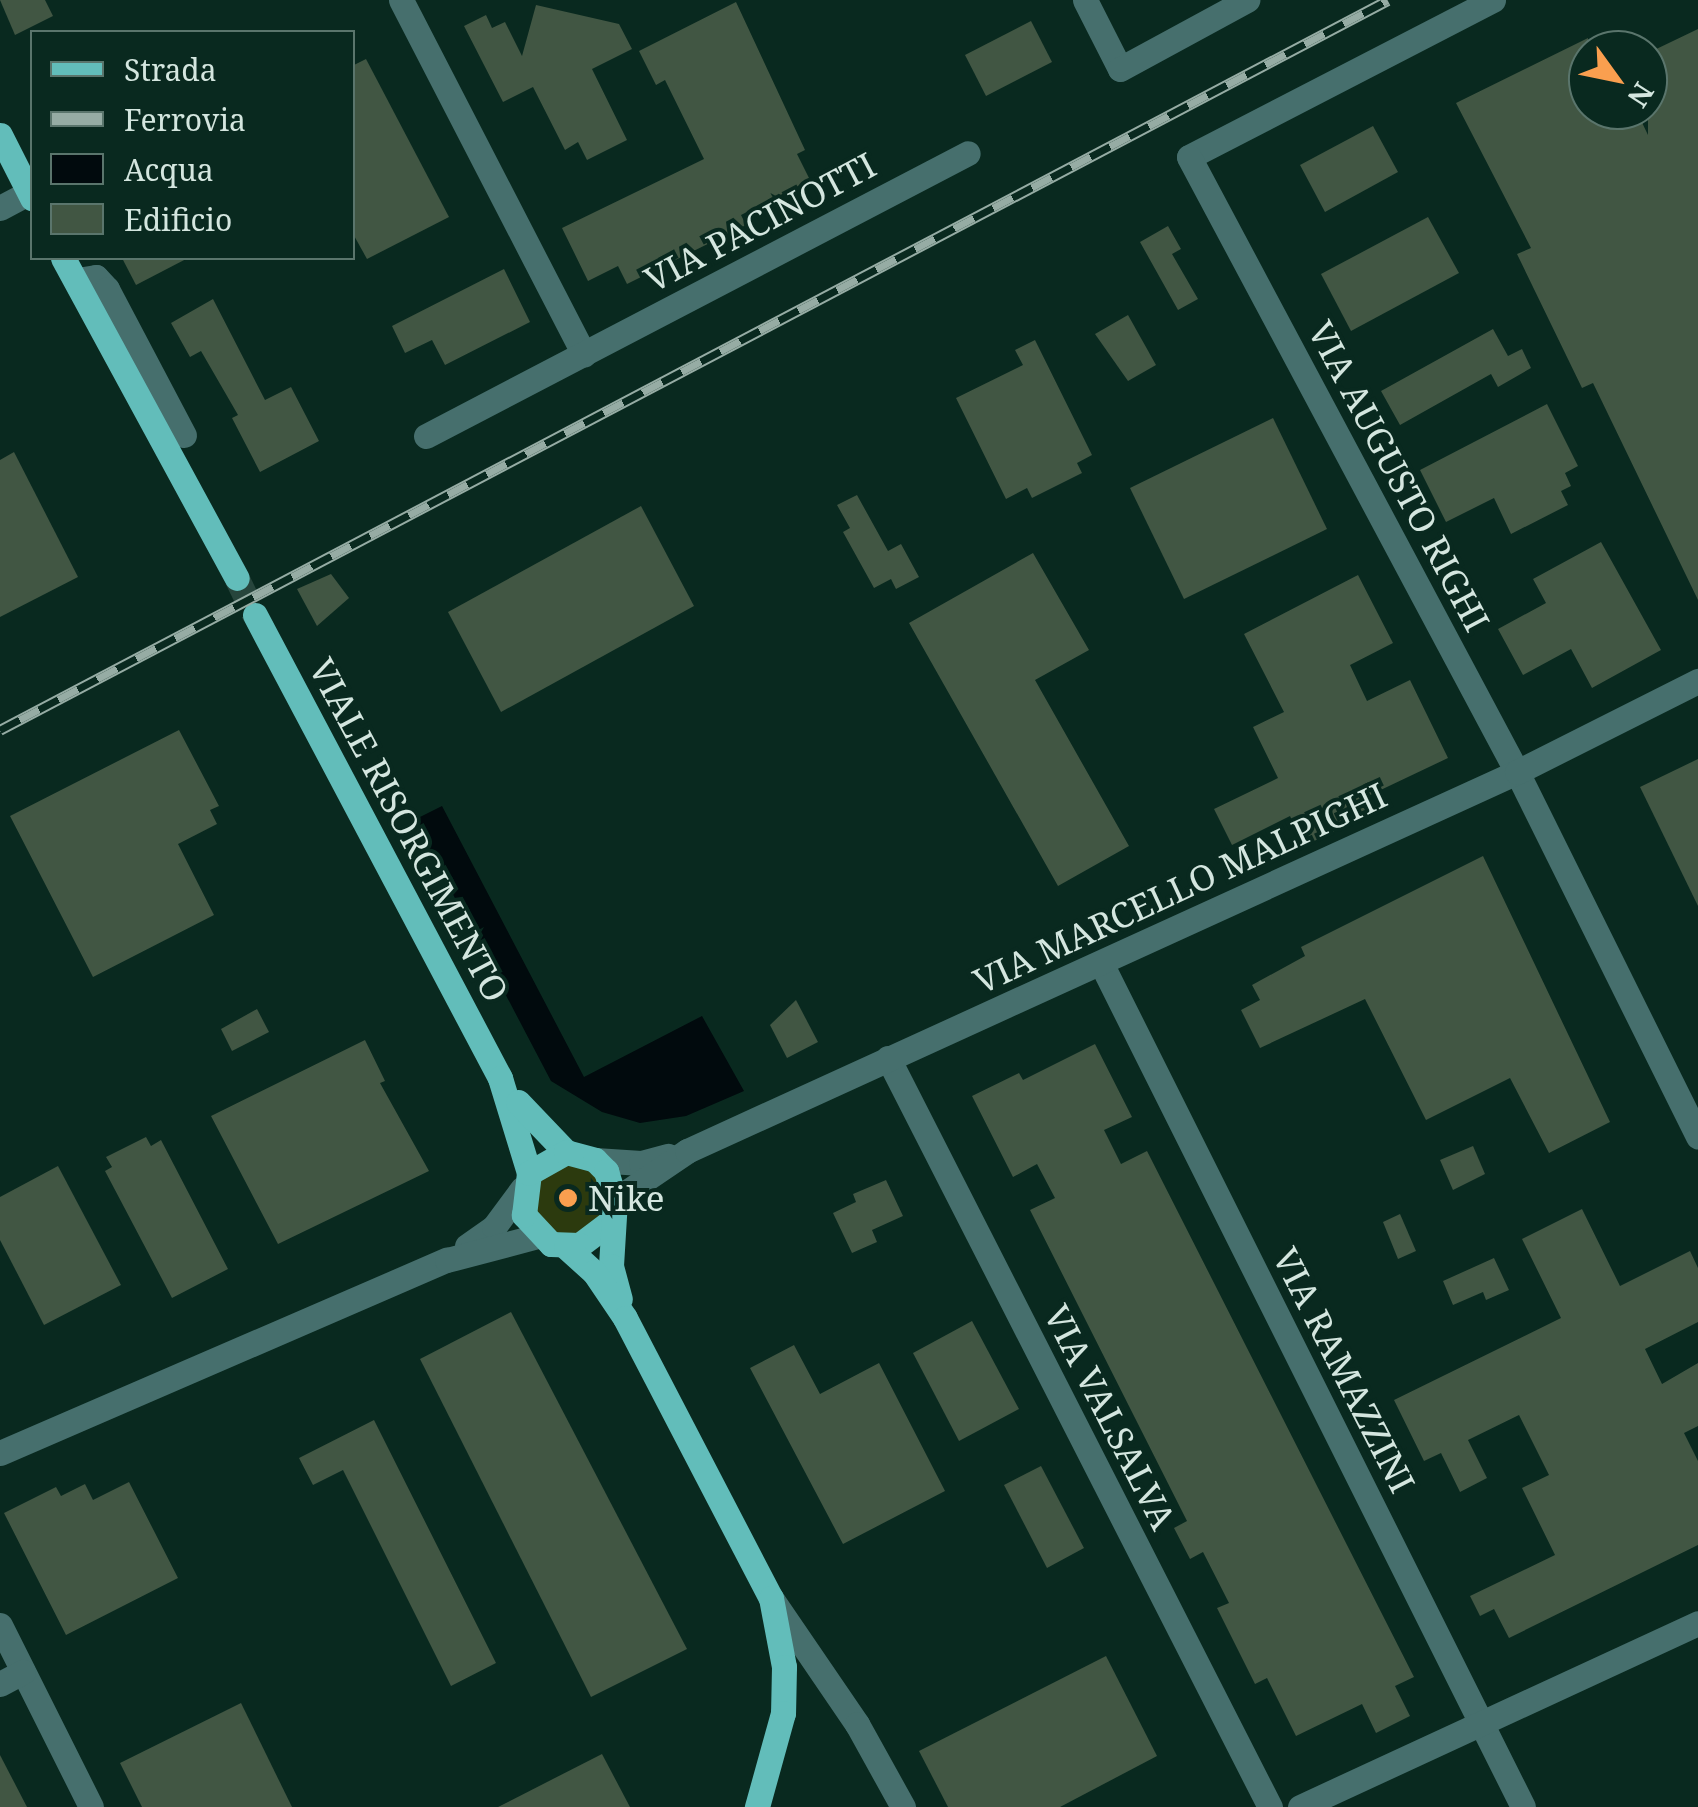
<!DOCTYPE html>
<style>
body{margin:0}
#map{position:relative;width:1698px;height:1807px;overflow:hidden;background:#09291f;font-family:"Noto Serif",serif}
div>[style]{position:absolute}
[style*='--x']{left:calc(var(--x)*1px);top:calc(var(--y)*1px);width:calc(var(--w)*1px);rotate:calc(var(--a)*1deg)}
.green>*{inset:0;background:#2c3a0e}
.round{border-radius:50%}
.water>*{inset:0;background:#010a0d}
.building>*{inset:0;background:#415643}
.major-tunnel>*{height:25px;margin-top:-12.5px;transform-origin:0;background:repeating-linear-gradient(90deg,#27453c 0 25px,transparent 0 37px)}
.minor>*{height:25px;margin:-12.5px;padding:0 12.5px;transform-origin:12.5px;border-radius:12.5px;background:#466f6d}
.major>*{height:25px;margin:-12.5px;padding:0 12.5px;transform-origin:12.5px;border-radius:12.5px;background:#62bdba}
.rail>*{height:11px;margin-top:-5.5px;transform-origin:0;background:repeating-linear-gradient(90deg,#09291f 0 22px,#96aca4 0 44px);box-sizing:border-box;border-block:2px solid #96aca4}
.dots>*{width:28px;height:28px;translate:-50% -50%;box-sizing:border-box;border:5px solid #09291f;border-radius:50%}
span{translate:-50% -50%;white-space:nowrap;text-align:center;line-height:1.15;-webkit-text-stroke:8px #09291f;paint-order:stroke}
.street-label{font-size:35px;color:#d4e6df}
.poi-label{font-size:35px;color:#d4e6df}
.left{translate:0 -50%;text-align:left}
.legend{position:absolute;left:30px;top:30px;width:325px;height:230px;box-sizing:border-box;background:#09291f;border:2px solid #5a756c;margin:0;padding:12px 18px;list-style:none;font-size:30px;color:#d4e6df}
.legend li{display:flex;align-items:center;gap:20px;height:50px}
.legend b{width:50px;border:2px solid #5a756c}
.north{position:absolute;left:1568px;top:30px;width:100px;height:100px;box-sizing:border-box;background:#09291f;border:2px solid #5a756c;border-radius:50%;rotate:123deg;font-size:28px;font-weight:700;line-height:40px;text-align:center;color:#d4e6df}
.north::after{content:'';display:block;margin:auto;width:35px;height:45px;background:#fa9f4f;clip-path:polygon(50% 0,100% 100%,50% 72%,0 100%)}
</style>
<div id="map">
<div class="green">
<div class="round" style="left:532px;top:1163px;width:72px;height:72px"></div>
</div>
<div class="water">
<div style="clip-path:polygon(442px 806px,584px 1077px,702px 1016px,744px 1091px,686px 1116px,640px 1123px,602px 1112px,551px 1081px,414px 820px)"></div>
</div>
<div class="building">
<div style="clip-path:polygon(0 0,45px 0,53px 16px,15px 35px)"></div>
<div style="clip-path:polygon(736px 2px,805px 150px,797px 154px,810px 180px,741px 215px,746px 225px,627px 284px,618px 266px,588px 281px,562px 228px,704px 159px,665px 80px,656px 85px,639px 51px)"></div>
<div style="clip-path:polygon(536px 5px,619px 24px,632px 49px,592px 69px,627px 140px,587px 160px,578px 142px,565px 150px,533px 87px,503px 102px,464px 26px,486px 15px,492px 28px,505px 22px,522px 56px)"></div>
<div style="clip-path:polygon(1031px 21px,1052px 62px,986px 96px,965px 55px)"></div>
<div style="clip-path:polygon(1698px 29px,1698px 600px,1593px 383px,1582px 388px,1517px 254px,1531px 248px,1456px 103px,1588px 38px,1588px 110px,1636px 110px,1648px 135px,1648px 53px)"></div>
<div style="clip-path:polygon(366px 59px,449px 217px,367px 259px,352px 232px,352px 66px)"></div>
<div style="clip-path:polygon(1373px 126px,1398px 172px,1325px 212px,1300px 165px)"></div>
<div style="clip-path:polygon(1428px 217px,1459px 273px,1351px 331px,1321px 274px)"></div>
<div style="clip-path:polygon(1168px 226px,1181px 249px,1172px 254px,1198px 299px,1178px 310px,1140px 242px)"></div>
<div style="clip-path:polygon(122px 258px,188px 258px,136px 285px)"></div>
<div style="clip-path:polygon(504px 269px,530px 322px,445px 365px,432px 340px,405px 353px,392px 326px)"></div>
<div style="clip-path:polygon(213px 299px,265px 400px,291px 387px,319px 441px,260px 472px,232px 418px,238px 415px,201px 351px,190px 357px,171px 323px)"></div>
<div style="clip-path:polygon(1128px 315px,1156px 365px,1128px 381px,1095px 334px)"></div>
<div style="clip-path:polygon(1493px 329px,1508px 356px,1522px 349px,1531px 368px,1498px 387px,1491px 374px,1400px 425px,1381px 391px)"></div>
<div style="clip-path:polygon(1035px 340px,1092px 455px,1077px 463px,1082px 473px,1032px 498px,1027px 488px,1006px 499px,956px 398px,1023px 365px,1015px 350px)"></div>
<div style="clip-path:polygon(1547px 404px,1578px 466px,1565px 473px,1571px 486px,1561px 491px,1568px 505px,1511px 534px,1494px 498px,1446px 522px,1420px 470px)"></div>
<div style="clip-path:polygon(1273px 418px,1327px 529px,1184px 599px,1130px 488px)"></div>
<div style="clip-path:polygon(14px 452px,78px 577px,0 617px,0 460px)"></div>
<div style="clip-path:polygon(857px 495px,888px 551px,901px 544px,919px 577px,896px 589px,891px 579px,874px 588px,843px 532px,850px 528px,837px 505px)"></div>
<div style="clip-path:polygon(641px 506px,694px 606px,501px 712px,448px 612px)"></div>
<div style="clip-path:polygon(1601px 542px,1661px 650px,1592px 688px,1571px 649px,1523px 675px,1498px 629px,1546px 603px,1533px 579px)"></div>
<div style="clip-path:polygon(1033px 553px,1089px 650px,1035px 680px,1129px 846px,1058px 886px,909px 623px)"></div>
<div style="clip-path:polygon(331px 574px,349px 598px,317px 626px,297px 589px)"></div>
<div style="clip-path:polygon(1358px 575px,1393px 643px,1350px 665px,1367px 701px,1410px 680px,1448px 758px,1368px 796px,1375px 811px,1304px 846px,1290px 816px,1232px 845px,1214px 809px,1278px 778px,1253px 727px,1284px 712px,1244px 634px)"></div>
<div style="clip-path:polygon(179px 730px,219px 806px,210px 810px,217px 824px,178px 844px,214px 915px,93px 977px,10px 816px)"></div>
<div style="clip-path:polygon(1698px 759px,1698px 906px,1640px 787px)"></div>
<div style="clip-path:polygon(1483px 856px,1610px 1122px,1549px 1153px,1510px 1078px,1426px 1120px,1365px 999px,1260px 1048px,1241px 1010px,1260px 1000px,1252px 985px,1305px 956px,1301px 947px)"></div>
<div style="clip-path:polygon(796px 1000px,818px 1042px,787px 1058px,770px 1025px)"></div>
<div style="clip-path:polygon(257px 1009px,269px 1032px,232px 1051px,221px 1029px)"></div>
<div style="clip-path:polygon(365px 1040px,385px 1081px,380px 1083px,429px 1171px,278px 1244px,211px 1116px)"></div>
<div style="clip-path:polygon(1095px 1044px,1132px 1117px,1104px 1130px,1121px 1164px,1147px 1151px,1414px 1677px,1395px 1686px,1410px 1716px,1376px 1733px,1362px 1704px,1296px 1736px,1267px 1678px,1255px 1684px,1217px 1608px,1229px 1603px,1203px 1552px,1190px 1559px,1174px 1528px,1187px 1521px,1030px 1210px,1055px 1198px,1037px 1164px,1013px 1177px,972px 1096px,1019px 1073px,1023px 1080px)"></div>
<div style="clip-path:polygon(146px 1137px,151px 1146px,161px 1140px,228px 1269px,172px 1298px,105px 1171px,112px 1167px,106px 1157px)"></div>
<div style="clip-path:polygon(1473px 1146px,1485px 1174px,1453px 1190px,1440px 1160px)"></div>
<div style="clip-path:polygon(58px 1166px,121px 1285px,44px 1325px,0 1240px,0 1197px)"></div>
<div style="clip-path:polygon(886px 1180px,903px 1216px,872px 1230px,877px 1242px,852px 1253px,833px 1213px,856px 1202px,853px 1194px)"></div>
<div style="clip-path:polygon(1582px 1209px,1620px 1286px,1690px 1251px,1698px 1268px,1698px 1322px,1645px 1349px,1662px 1384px,1698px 1363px,1698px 1426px,1684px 1433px,1698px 1461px,1698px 1545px,1509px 1638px,1494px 1609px,1480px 1616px,1470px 1596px,1555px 1555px,1522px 1488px,1549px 1475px,1519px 1415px,1468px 1440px,1487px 1478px,1460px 1492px,1441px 1453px,1424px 1461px,1394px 1400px,1561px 1318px,1522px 1239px)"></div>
<div style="clip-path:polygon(1400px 1214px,1416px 1251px,1398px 1259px,1383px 1222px)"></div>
<div style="clip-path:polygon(1494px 1258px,1509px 1290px,1486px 1300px,1483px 1292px,1453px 1305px,1443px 1281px)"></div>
<div style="clip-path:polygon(511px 1312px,687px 1649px,591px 1697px,420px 1359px)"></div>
<div style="clip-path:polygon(972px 1321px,1019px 1409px,959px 1441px,913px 1353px)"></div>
<div style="clip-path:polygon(794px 1345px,820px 1394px,879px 1363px,945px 1491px,843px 1544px,750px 1368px)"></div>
<div style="clip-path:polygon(374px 1420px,496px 1663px,451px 1686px,343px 1470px,313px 1485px,299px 1458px)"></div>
<div style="clip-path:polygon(1041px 1466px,1084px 1548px,1047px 1568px,1004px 1485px)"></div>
<div style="clip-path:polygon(129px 1482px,178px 1578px,66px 1635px,4px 1513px,56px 1487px,61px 1496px,85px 1484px,93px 1500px)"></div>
<div style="clip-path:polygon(1106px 1656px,1157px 1756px,1060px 1807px,948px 1807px,919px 1751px)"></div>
<div style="clip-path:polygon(241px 1703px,292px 1807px,142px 1807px,120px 1763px)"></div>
<div style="clip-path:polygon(602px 1754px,630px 1807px,498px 1807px)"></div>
<div style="clip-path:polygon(0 1755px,27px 1807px,0 1807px)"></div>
</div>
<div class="major-tunnel">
<div style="--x:237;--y:578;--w:41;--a:64.1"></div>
</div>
<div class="minor">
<div style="--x:401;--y:0;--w:399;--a:62.7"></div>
<div style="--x:1085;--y:0;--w:77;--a:63.1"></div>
<div style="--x:1120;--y:69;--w:145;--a:-28.5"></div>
<div style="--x:1493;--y:0;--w:342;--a:152.7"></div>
<div style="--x:1189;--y:157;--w:697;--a:61.93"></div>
<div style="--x:1517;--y:772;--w:407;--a:63.6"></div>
<div style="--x:0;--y:208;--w:34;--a:-28"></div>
<div style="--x:77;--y:280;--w:19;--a:-9"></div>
<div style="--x:96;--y:277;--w:16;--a:47"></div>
<div style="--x:107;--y:289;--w:165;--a:62.2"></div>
<div style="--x:426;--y:436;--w:611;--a:-27.57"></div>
<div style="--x:1102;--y:965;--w:941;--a:63.43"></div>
<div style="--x:888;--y:1058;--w:841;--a:62.98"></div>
<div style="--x:595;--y:1160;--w:46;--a:3.7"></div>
<div style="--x:641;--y:1163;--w:28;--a:-15"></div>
<div style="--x:615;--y:1200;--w:87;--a:-34.2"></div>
<div style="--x:687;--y:1151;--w:912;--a:-24.54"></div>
<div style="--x:1517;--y:772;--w:203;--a:-26.7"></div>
<div style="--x:467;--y:1246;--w:33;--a:-35"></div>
<div style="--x:494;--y:1227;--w:47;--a:-53.6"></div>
<div style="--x:0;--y:1453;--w:487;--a:-23.4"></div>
<div style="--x:447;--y:1260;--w:94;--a:-14.8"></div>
<div style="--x:771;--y:1598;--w:153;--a:55.7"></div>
<div style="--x:857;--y:1724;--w:95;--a:61"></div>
<div style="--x:0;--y:1625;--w:203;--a:63.4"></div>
<div style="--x:0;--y:1684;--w:26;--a:-28"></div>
<div style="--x:1300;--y:1807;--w:438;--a:-24.8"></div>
</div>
<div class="major">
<div style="--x:0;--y:135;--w:71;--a:63.1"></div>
<div style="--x:63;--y:258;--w:364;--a:61.5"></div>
<div style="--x:255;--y:615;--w:524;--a:62.11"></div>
<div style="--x:500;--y:1078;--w:99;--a:73"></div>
<div style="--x:518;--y:1102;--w:69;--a:46.2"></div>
<div style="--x:610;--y:1222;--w:39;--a:143"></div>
<div style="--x:579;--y:1245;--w:28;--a:-178"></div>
<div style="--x:551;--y:1244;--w:40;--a:-133"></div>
<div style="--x:524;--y:1215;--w:42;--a:-83.2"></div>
<div style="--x:529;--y:1173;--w:43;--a:-29.6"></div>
<div style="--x:566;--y:1152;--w:30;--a:15"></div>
<div style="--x:595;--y:1160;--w:16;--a:45"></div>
<div style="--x:606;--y:1171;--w:30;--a:73"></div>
<div style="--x:615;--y:1200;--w:66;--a:93.5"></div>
<div style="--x:611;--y:1266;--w:34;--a:75"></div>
<div style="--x:566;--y:1247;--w:38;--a:42"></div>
<div style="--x:594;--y:1272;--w:55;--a:56"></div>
<div style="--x:625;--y:1318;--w:316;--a:62.5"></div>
<div style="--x:771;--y:1598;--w:70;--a:79.3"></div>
<div style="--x:784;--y:1667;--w:46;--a:91.2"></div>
<div style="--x:783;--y:1713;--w:98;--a:105.5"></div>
</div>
<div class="rail">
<div style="--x:0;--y:730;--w:1568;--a:-27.74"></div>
</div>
<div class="dots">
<div style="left:568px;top:1198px;background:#fa9f4f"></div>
</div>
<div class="street-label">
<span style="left:760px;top:222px;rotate:-28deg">VIA PACINOTTI</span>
<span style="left:1399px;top:476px;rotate:62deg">VIA AUGUSTO RIGHI</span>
<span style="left:409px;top:830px;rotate:62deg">VIALE RISORGIMENTO</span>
<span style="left:1180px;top:888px;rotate:-25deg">VIA MARCELLO MALPIGHI</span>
<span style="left:1344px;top:1370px;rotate:63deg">VIA RAMAZZINI</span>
<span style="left:1110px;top:1417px;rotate:63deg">VIA VALSALVA</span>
</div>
<div class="poi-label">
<span class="left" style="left:588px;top:1198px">Nike</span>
</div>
<ul class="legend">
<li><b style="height:12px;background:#62bdba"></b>Strada</li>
<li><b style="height:12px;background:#96aca4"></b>Ferrovia</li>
<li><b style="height:28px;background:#010a0d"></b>Acqua</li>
<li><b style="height:28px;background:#415643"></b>Edificio</li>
</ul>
<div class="north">N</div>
</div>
